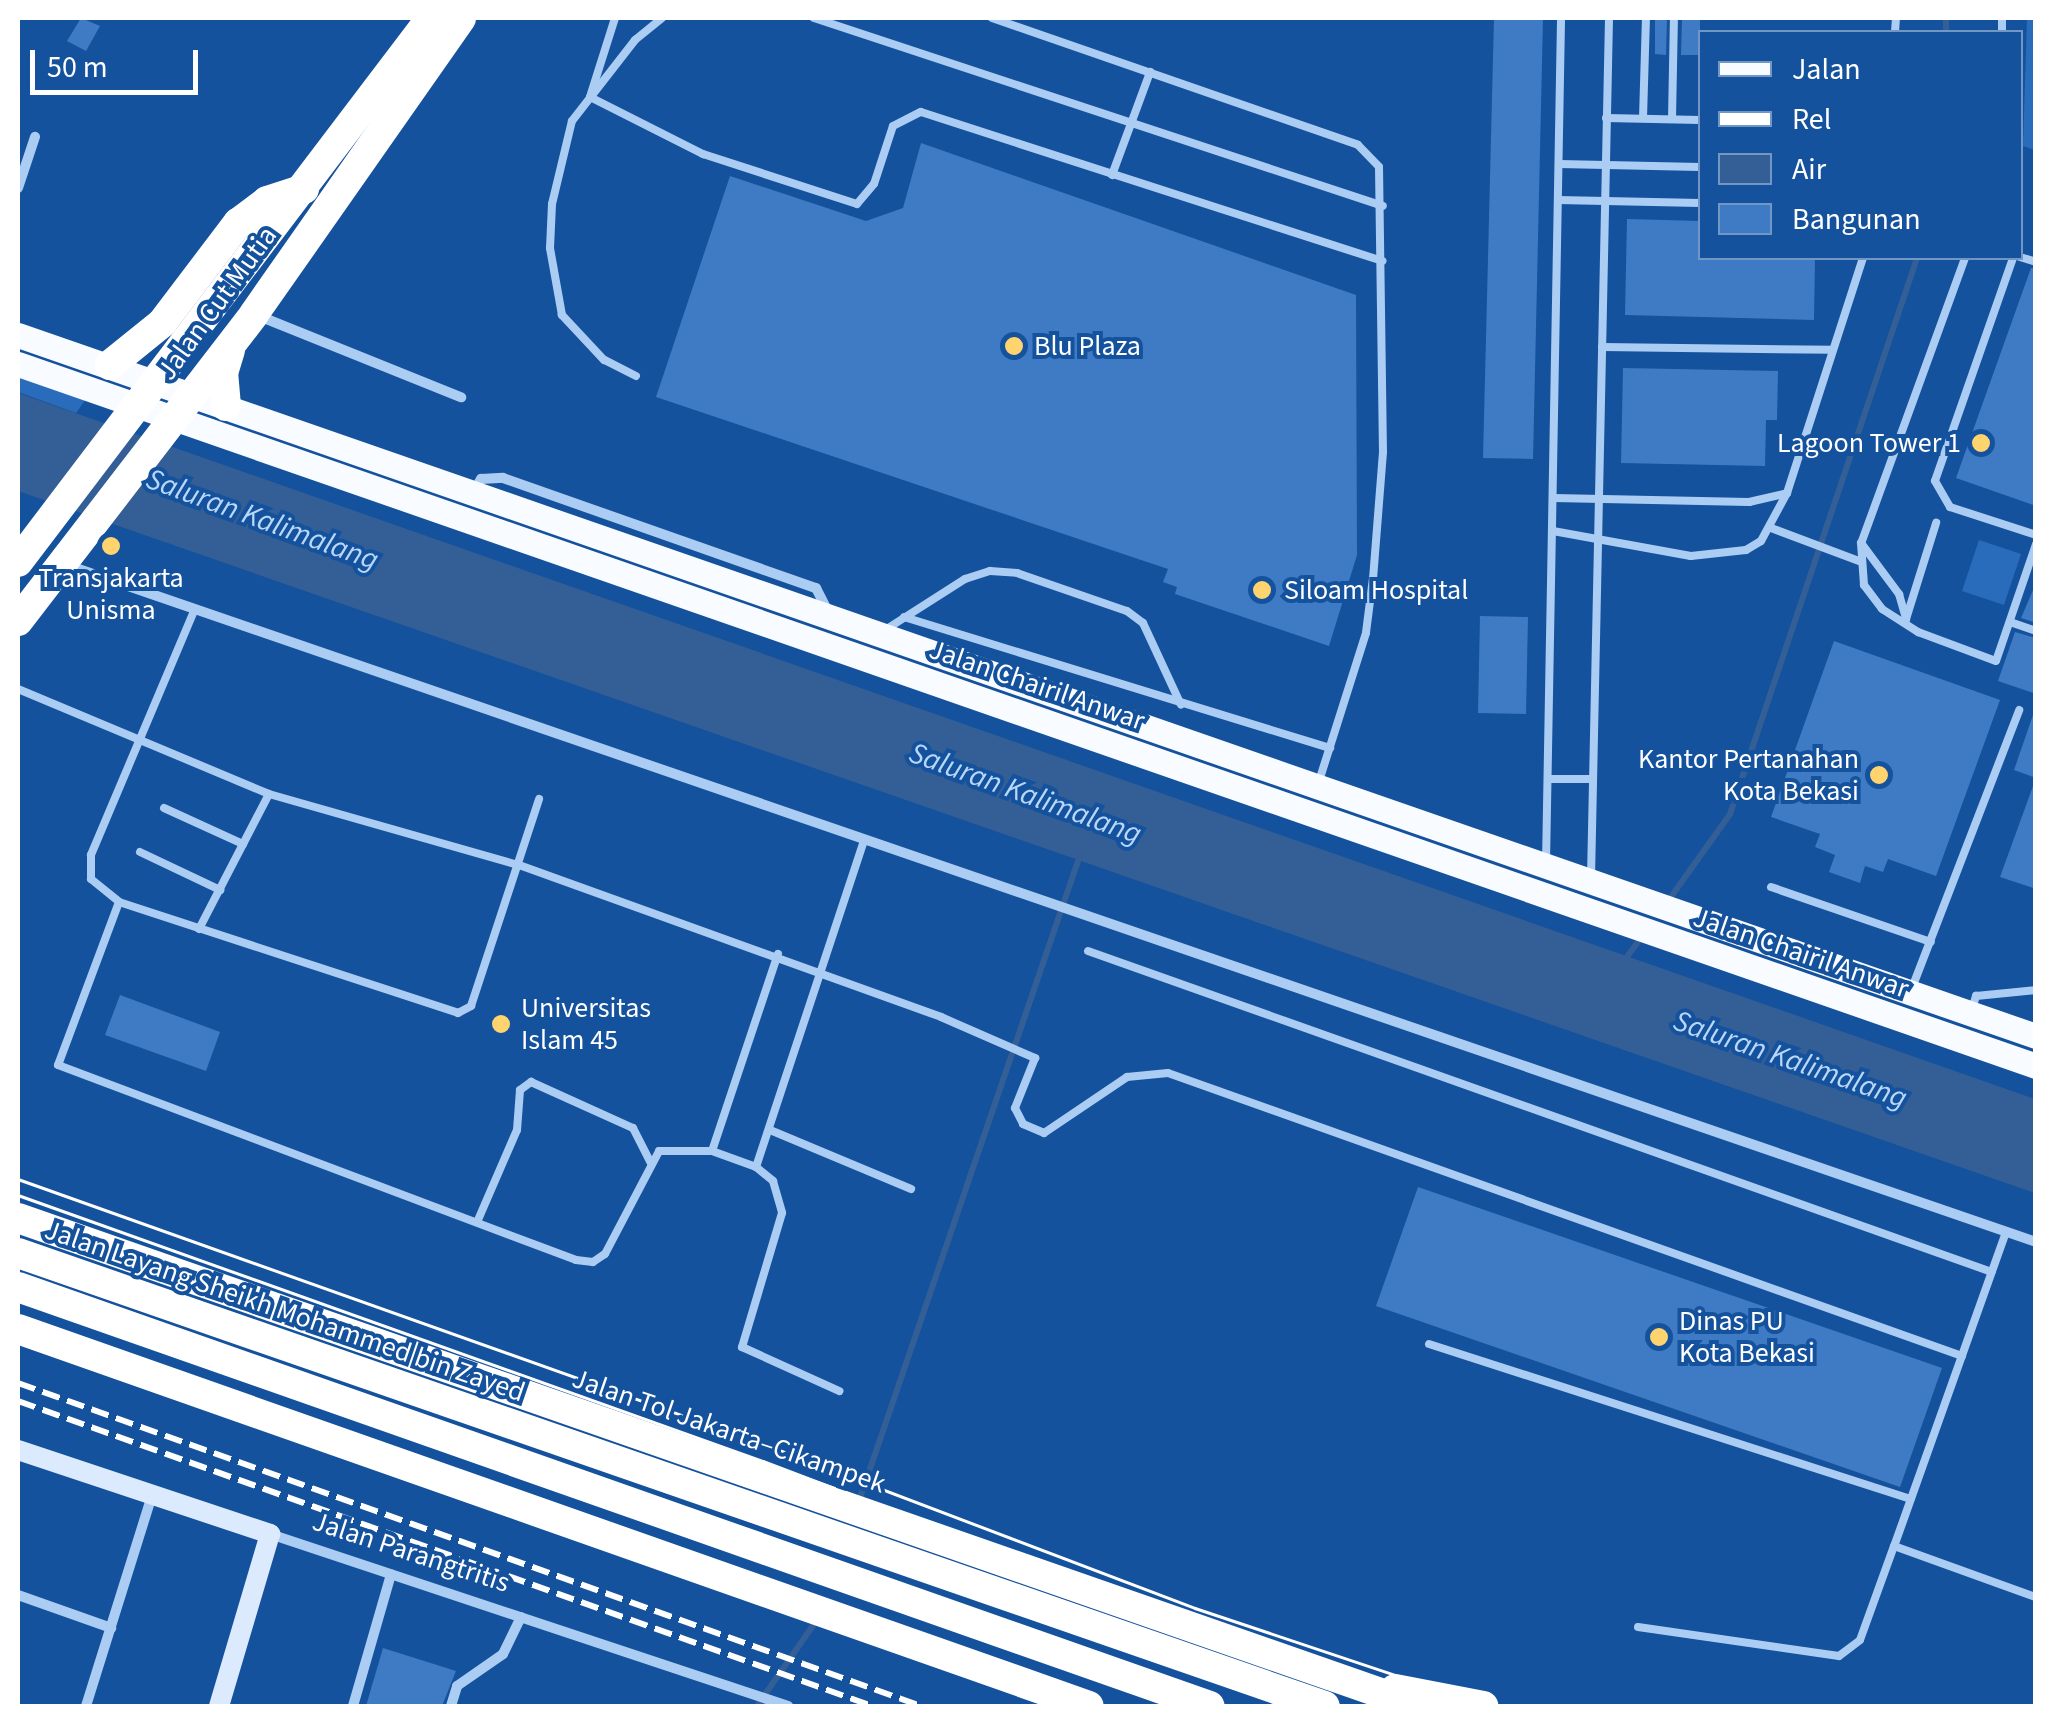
<!DOCTYPE html>
<meta charset="utf-8">
<style>
body{margin:0}
#map{position:relative;width:2053px;height:1724px;overflow:hidden;background:#15529d;font-family:"Source Sans 3",sans-serif}
div>[style]{position:absolute}
[style*='--x']{left:calc(var(--x)*1px);top:calc(var(--y)*1px);width:calc(var(--w)*1px);rotate:calc(var(--a)*1deg)}
.green>*{inset:0;background:#296cbb}
.water>*{inset:0;background:#345f96}
.stream>*{height:6px;margin:-3px;padding:0 3px;transform-origin:3px;border-radius:3px;background:#345f96}
.building>*{inset:0;background:#3e7bc4}
.lane>*{height:8px;margin:-4px;padding:0 4px;transform-origin:4px;border-radius:4px;background:#accdf3}
.street>*{height:10px;margin:-5px;padding:0 5px;transform-origin:5px;border-radius:5px;background:#accdf3}
.secondary>*{height:20px;margin:-10px;padding:0 10px;transform-origin:10px;border-radius:10px;background:#dceafd}
.primary>*{height:25px;margin:-12.5px;padding:0 12.5px;transform-origin:12.5px;border-radius:12.5px;background:#f8fbff}
.highway>*{height:30px;margin:-15px;padding:0 15px;transform-origin:15px;border-radius:15px;background:#fff}
.tram>*{height:2.5px;margin:-1.25px;padding:0 1.25px;transform-origin:1.25px;border-radius:1.25px;background:#fff}
.rail>*{height:6px;margin-top:-3px;transform-origin:0;background:repeating-linear-gradient(90deg,#fff 0 18px,transparent 0 26px)}
.dots>*{width:28px;height:28px;translate:-50% -50%;box-sizing:border-box;border:5px solid #15529d;border-radius:50%}
span{translate:-50% -50%;white-space:nowrap;text-align:center;line-height:1.15;-webkit-text-stroke:8px #15529d;paint-order:stroke}
.street-label{font-size:28px;color:#fff}
.poi-label{font-size:28px;color:#fff}
.left{translate:0 -50%;text-align:left}
.right{translate:-100% -50%;text-align:right}
.water-label{font-size:30px;color:#b9d7f9;font-style:italic}
.frame{position:absolute;inset:0;border:20px solid #fff;pointer-events:none}
.legend{position:absolute;left:1698px;top:30px;width:325px;height:230px;box-sizing:border-box;background:#15529d;border:2px solid #7397c4;margin:0;padding:12px 18px;list-style:none;font-size:30px;color:#fff}
.legend li{display:flex;align-items:center;gap:20px;height:50px}
.legend b{width:50px;border:2px solid #7397c4}
.scale{position:absolute;left:30px;top:50px;width:168px;height:45px;box-sizing:border-box;border:5px solid #fff;border-top:0;padding-left:12px;font-size:30px;line-height:35px;white-space:nowrap;color:#fff;-webkit-text-stroke:8px #15529d;paint-order:stroke}
</style>
<div id="map">
<div class="green">
<div style="clip-path:polygon(2027px 18px,2035px 18px,2035px 150px,2023px 146px)"></div>
<div style="clip-path:polygon(18px 364px,93px 389px,76px 413px,18px 392px)"></div>
<div style="clip-path:polygon(1979px 540px,2021px 554px,2004px 605px,1962px 591px)"></div>
</div>
<div class="water">
<div style="clip-path:polygon(18px 393px,2035px 1099px,2035px 1193px,18px 491px)"></div>
</div>
<div class="stream">
<div style="--x:1946;--y:32;--w:14;--a:-90"></div>
<div style="--x:1668;--y:901;--w:107;--a:-54.5"></div>
<div style="--x:1730;--y:814;--w:587;--a:-71.41"></div>
<div style="--x:1624;--y:961;--w:32;--a:-54"></div>
<div style="--x:859;--y:1501;--w:683;--a:-71.11"></div>
<div style="--x:757;--y:1706;--w:103;--a:-55.2"></div>
</div>
<div class="building">
<div style="clip-path:polygon(81px 18px,100px 26px,86px 51px,67px 41px)"></div>
<div style="clip-path:polygon(1494px 18px,1543px 18px,1533px 459px,1483px 458px)"></div>
<div style="clip-path:polygon(1655px 18px,1667px 18px,1666px 55px,1655px 54px)"></div>
<div style="clip-path:polygon(1682px 18px,1700px 18px,1700px 55px,1681px 55px)"></div>
<div style="clip-path:polygon(921px 143px,1356px 295px,1357px 555px,1329px 646px,1175px 594px,1177px 587px,1163px 582px,1168px 569px,656px 397px,730px 176px,866px 221px,903px 208px)"></div>
<div style="clip-path:polygon(1627px 219px,1700px 221px,1700px 258px,1815px 258px,1814px 320px,1625px 315px)"></div>
<div style="clip-path:polygon(2031px 268px,2036px 269px,2036px 506px,1956px 478px)"></div>
<div style="clip-path:polygon(1623px 368px,1778px 371px,1777px 420px,1766px 420px,1765px 466px,1621px 463px)"></div>
<div style="clip-path:polygon(2036px 583px,2036px 623px,2021px 618px)"></div>
<div style="clip-path:polygon(1480px 616px,1528px 617px,1526px 714px,1478px 713px)"></div>
<div style="clip-path:polygon(2015px 632px,2036px 638px,2036px 694px,1998px 681px)"></div>
<div style="clip-path:polygon(1834px 641px,2000px 700px,1936px 876px,1888px 859px,1883px 872px,1865px 866px,1860px 883px,1829px 872px,1835px 855px,1815px 847px,1820px 834px,1771px 817px)"></div>
<div style="clip-path:polygon(2033px 715px,2036px 716px,2036px 778px,2014px 770px)"></div>
<div style="clip-path:polygon(2033px 786px,2036px 786px,2036px 889px,2000px 877px)"></div>
<div style="clip-path:polygon(120px 995px,220px 1032px,206px 1071px,105px 1035px)"></div>
<div style="clip-path:polygon(1418px 1187px,1942px 1368px,1900px 1487px,1376px 1306px)"></div>
<div style="clip-path:polygon(383px 1648px,456px 1671px,442px 1706px,366px 1706px)"></div>
</div>
<div class="lane">
<div style="--x:615;--y:18;--w:83;--a:107.6"></div>
<div style="--x:590;--y:97;--w:127;--a:26.8"></div>
<div style="--x:703;--y:154;--w:162;--a:18"></div>
<div style="--x:857;--y:204;--w:26;--a:-50"></div>
<div style="--x:874;--y:184;--w:61;--a:-71.9"></div>
<div style="--x:893;--y:126;--w:31;--a:-27"></div>
<div style="--x:921;--y:112;--w:485;--a:17.9"></div>
<div style="--x:814;--y:18;--w:599;--a:18.28"></div>
<div style="--x:992;--y:18;--w:387;--a:19.1"></div>
<div style="--x:1358;--y:145;--w:30;--a:46"></div>
<div style="--x:1379;--y:167;--w:285;--a:89.2"></div>
<div style="--x:1383;--y:452;--w:126;--a:94.5"></div>
<div style="--x:1373;--y:578;--w:55;--a:97.3"></div>
<div style="--x:1366;--y:633;--w:155;--a:107.6"></div>
<div style="--x:1895;--y:32;--w:14;--a:-86"></div>
<div style="--x:2002;--y:32;--w:14;--a:-90"></div>
<div style="--x:1606;--y:118;--w:94;--a:1.2"></div>
<div style="--x:1643;--y:118;--w:100;--a:-88.3"></div>
<div style="--x:1672;--y:119;--w:101;--a:-88.9"></div>
<div style="--x:1559;--y:164;--w:141;--a:1.2"></div>
<div style="--x:1112;--y:175;--w:110;--a:-69.7"></div>
<div style="--x:1558;--y:200;--w:142;--a:1.2"></div>
<div style="--x:2020;--y:257;--w:17;--a:17"></div>
<div style="--x:1965;--y:258;--w:303;--a:110"></div>
<div style="--x:1861;--y:543;--w:42;--a:85.9"></div>
<div style="--x:1864;--y:585;--w:30;--a:53"></div>
<div style="--x:1882;--y:609;--w:43;--a:32.6"></div>
<div style="--x:1918;--y:632;--w:83;--a:20.4"></div>
<div style="--x:1996;--y:661;--w:124;--a:-71.1"></div>
<div style="--x:2013;--y:258;--w:236;--a:109.3"></div>
<div style="--x:1935;--y:481;--w:30;--a:60"></div>
<div style="--x:1950;--y:507;--w:90;--a:18"></div>
<div style="--x:1602;--y:347;--w:231;--a:0.7"></div>
<div style="--x:636;--y:376;--w:36;--a:-153"></div>
<div style="--x:604;--y:360;--w:62;--a:-133"></div>
<div style="--x:562;--y:315;--w:68;--a:-100.2"></div>
<div style="--x:550;--y:248;--w:44;--a:-87.4"></div>
<div style="--x:552;--y:204;--w:85;--a:-76.5"></div>
<div style="--x:572;--y:121;--w:103;--a:-52.1"></div>
<div style="--x:635;--y:40;--w:35;--a:-39"></div>
<div style="--x:1554;--y:498;--w:195;--a:1.2"></div>
<div style="--x:1749;--y:502;--w:39;--a:-13"></div>
<div style="--x:1771;--y:528;--w:94;--a:20.6"></div>
<div style="--x:1553;--y:531;--w:140;--a:10.3"></div>
<div style="--x:1691;--y:556;--w:55;--a:-6.2"></div>
<div style="--x:1746;--y:550;--w:17;--a:-31"></div>
<div style="--x:1761;--y:541;--w:55;--a:-61.6"></div>
<div style="--x:1787;--y:493;--w:247;--a:-72.1"></div>
<div style="--x:1861;--y:543;--w:64;--a:53.3"></div>
<div style="--x:1899;--y:594;--w:26;--a:74"></div>
<div style="--x:194;--y:611;--w:265;--a:112.9"></div>
<div style="--x:91;--y:855;--w:24;--a:90"></div>
<div style="--x:91;--y:879;--w:36;--a:39"></div>
<div style="--x:119;--y:902;--w:174;--a:110.5"></div>
<div style="--x:58;--y:1065;--w:553;--a:20.63"></div>
<div style="--x:576;--y:1260;--w:17;--a:7"></div>
<div style="--x:593;--y:1262;--w:14;--a:-34"></div>
<div style="--x:605;--y:1254;--w:116;--a:-62.3"></div>
<div style="--x:659;--y:1151;--w:53;--a:0"></div>
<div style="--x:712;--y:1151;--w:47;--a:20"></div>
<div style="--x:756;--y:1167;--w:344;--a:-71.7"></div>
<div style="--x:904;--y:617;--w:446;--a:17.1"></div>
<div style="--x:1906;--y:619;--w:101;--a:-72.6"></div>
<div style="--x:2010;--y:622;--w:28;--a:19"></div>
<div style="--x:885;--y:630;--w:95;--a:-32.5"></div>
<div style="--x:965;--y:579;--w:26;--a:-18"></div>
<div style="--x:990;--y:571;--w:27;--a:4"></div>
<div style="--x:1017;--y:573;--w:116;--a:19.1"></div>
<div style="--x:1127;--y:611;--w:20;--a:37"></div>
<div style="--x:1143;--y:623;--w:90;--a:65.1"></div>
<div style="--x:18;--y:689;--w:272;--a:22.7"></div>
<div style="--x:269;--y:794;--w:260;--a:15.9"></div>
<div style="--x:519;--y:865;--w:449;--a:19.8"></div>
<div style="--x:941;--y:1017;--w:103;--a:23.6"></div>
<div style="--x:1035;--y:1058;--w:54;--a:111.8"></div>
<div style="--x:1015;--y:1108;--w:18;--a:63"></div>
<div style="--x:1023;--y:1124;--w:23;--a:23"></div>
<div style="--x:1044;--y:1133;--w:100;--a:-34"></div>
<div style="--x:1127;--y:1077;--w:41;--a:-5.6"></div>
<div style="--x:1168;--y:1073;--w:843;--a:19.62"></div>
<div style="--x:1550;--y:779;--w:42;--a:0"></div>
<div style="--x:164;--y:808;--w:87;--a:24.5"></div>
<div style="--x:140;--y:852;--w:89;--a:25.4"></div>
<div style="--x:1546;--y:863;--w:845;--a:-88.98"></div>
<div style="--x:1591;--y:878;--w:860;--a:-88.8"></div>
<div style="--x:1771;--y:887;--w:169;--a:19"></div>
<div style="--x:119;--y:902;--w:357;--a:18.1"></div>
<div style="--x:458;--y:1013;--w:15;--a:-28"></div>
<div style="--x:471;--y:1006;--w:218;--a:-71.8"></div>
<div style="--x:199;--y:929;--w:152;--a:-62.6"></div>
<div style="--x:1088;--y:951;--w:959;--a:19.55"></div>
<div style="--x:1912;--y:988;--w:298;--a:-68.9"></div>
<div style="--x:1972;--y:1009;--w:14;--a:-73"></div>
<div style="--x:1976;--y:996;--w:60;--a:-5.7"></div>
<div style="--x:770;--y:1130;--w:153;--a:22.7"></div>
<div style="--x:712;--y:1151;--w:208;--a:-71.5"></div>
<div style="--x:756;--y:1167;--w:22;--a:39"></div>
<div style="--x:773;--y:1181;--w:33;--a:74"></div>
<div style="--x:782;--y:1213;--w:140;--a:106.6"></div>
<div style="--x:742;--y:1347;--w:107;--a:24.4"></div>
<div style="--x:478;--y:1220;--w:98;--a:-66.6"></div>
<div style="--x:517;--y:1130;--w:40;--a:-85.7"></div>
<div style="--x:520;--y:1090;--w:14;--a:-36"></div>
<div style="--x:531;--y:1082;--w:112;--a:24.3"></div>
<div style="--x:633;--y:1128;--w:38;--a:63"></div>
<div style="--x:2006;--y:1232;--w:333;--a:109.6"></div>
<div style="--x:1894;--y:1546;--w:151;--a:19.8"></div>
<div style="--x:1429;--y:1344;--w:506;--a:17.83"></div>
<div style="--x:1638;--y:1627;--w:203;--a:8.2"></div>
<div style="--x:1839;--y:1656;--w:26;--a:-37"></div>
<div style="--x:1860;--y:1640;--w:100;--a:-70.1"></div>
</div>
<div class="street">
<div style="--x:18;--y:188;--w:54;--a:-71.6"></div>
<div style="--x:259;--y:316;--w:218;--a:21.9"></div>
<div style="--x:474;--y:491;--w:14;--a:-60"></div>
<div style="--x:481;--y:479;--w:22;--a:-3"></div>
<div style="--x:503;--y:478;--w:332;--a:19.4"></div>
<div style="--x:816;--y:588;--w:28;--a:63"></div>
<div style="--x:64;--y:564;--w:2085;--a:18.97"></div>
<div style="--x:270;--y:1534;--w:546;--a:18.37"></div>
<div style="--x:18;--y:1595;--w:99;--a:19.5"></div>
<div style="--x:86;--y:1706;--w:221;--a:-72.6"></div>
<div style="--x:353;--y:1706;--w:137;--a:-73.9"></div>
<div style="--x:451;--y:1706;--w:21;--a:-73"></div>
<div style="--x:457;--y:1686;--w:56;--a:-34.8"></div>
<div style="--x:503;--y:1654;--w:41;--a:-64.1"></div>
</div>
<div class="secondary">
<div style="--x:18;--y:1450;--w:266;--a:18.4"></div>
<div style="--x:270;--y:1534;--w:179;--a:106.5"></div>
</div>
<div class="primary">
<div style="--x:18;--y:335;--w:2136;--a:19.16"></div>
<div style="--x:18;--y:364;--w:2137;--a:19.18"></div>
</div>
<div class="highway">
<div style="--x:110;--y:365;--w:67;--a:-38.9"></div>
<div style="--x:162;--y:323;--w:126;--a:-52.8"></div>
<div style="--x:238;--y:223;--w:36;--a:-37"></div>
<div style="--x:267;--y:201;--w:39;--a:-18"></div>
<div style="--x:226;--y:406;--w:33;--a:-95"></div>
<div style="--x:223;--y:373;--w:24;--a:-73"></div>
<div style="--x:18;--y:562;--w:683;--a:-52.79"></div>
<div style="--x:18;--y:621;--w:387;--a:-52.4"></div>
<div style="--x:254;--y:314;--w:361;--a:-55"></div>
<div style="--x:18;--y:1218;--w:1483;--a:19.22"></div>
<div style="--x:18;--y:1253;--w:1383;--a:19.12"></div>
<div style="--x:18;--y:1287;--w:1263;--a:19.37"></div>
<div style="--x:18;--y:1329;--w:1135;--a:19.39"></div>
<div style="--x:1395;--y:1689;--w:90;--a:10.9"></div>
</div>
<div class="tram">
<div style="--x:18;--y:1179;--w:794;--a:19.58"></div>
<div style="--x:766;--y:1445;--w:459;--a:20.8"></div>
<div style="--x:1195;--y:1608;--w:309;--a:18.5"></div>
<div style="--x:18;--y:1195;--w:791;--a:19.65"></div>
<div style="--x:763;--y:1461;--w:465;--a:20.8"></div>
<div style="--x:1198;--y:1626;--w:253;--a:18.4"></div>
</div>
<div class="rail">
<div style="--x:18;--y:1383;--w:959;--a:19.68"></div>
<div style="--x:18;--y:1401;--w:907;--a:19.65"></div>
</div>
<div class="dots">
<div style="left:1014px;top:346px;background:#ffd46e"></div>
<div style="left:1981px;top:443px;background:#ffd46e"></div>
<div style="left:111px;top:546px;background:#ffd46e"></div>
<div style="left:1262px;top:590px;background:#ffd46e"></div>
<div style="left:1879px;top:775px;background:#ffd46e"></div>
<div style="left:501px;top:1024px;background:#ffd46e"></div>
<div style="left:1659px;top:1337px;background:#ffd46e"></div>
</div>
<div class="street-label">
<span style="left:217px;top:303px;rotate:-54deg">Jalan Cut Mutia</span>
<span style="left:1037px;top:685px;rotate:19deg">Jalan Chairil Anwar</span>
<span style="left:1801px;top:953px;rotate:19deg">Jalan Chairil Anwar</span>
<span style="left:285px;top:1311px;rotate:19deg">Jalan Layang Sheikh Mohammed bin Zayed</span>
<span style="left:729px;top:1431px;rotate:19deg">Jalan Tol Jakarta–Cikampek</span>
<span style="left:411px;top:1552px;rotate:18deg">Jalan Parangtritis</span>
</div>
<div class="poi-label">
<span class="left" style="left:1034px;top:346px">Blu Plaza</span>
<span class="right" style="left:1961px;top:443px">Lagoon Tower 1</span>
<span style="left:111px;top:594px">Transjakarta<br>Unisma</span>
<span class="left" style="left:1284px;top:590px">Siloam Hospital</span>
<span class="right" style="left:1859px;top:775px">Kantor Pertanahan<br>Kota Bekasi</span>
<span class="left" style="left:521px;top:1024px">Universitas<br>Islam 45</span>
<span class="left" style="left:1679px;top:1337px">Dinas PU<br>Kota Bekasi</span>
</div>
<div class="water-label">
<span style="left:262px;top:520px;rotate:20deg">Saluran Kalimalang</span>
<span style="left:1025px;top:794px;rotate:20deg">Saluran Kalimalang</span>
<span style="left:1790px;top:1060px;rotate:19deg">Saluran Kalimalang</span>
</div>
<div class="frame"></div>
<ul class="legend">
<li><b style="height:12px;background:#f8fbff"></b>Jalan</li>
<li><b style="height:12px;background:#fff"></b>Rel</li>
<li><b style="height:28px;background:#345f96"></b>Air</li>
<li><b style="height:28px;background:#3e7bc4"></b>Bangunan</li>
</ul>
<div class="scale">50 m</div>
</div>
